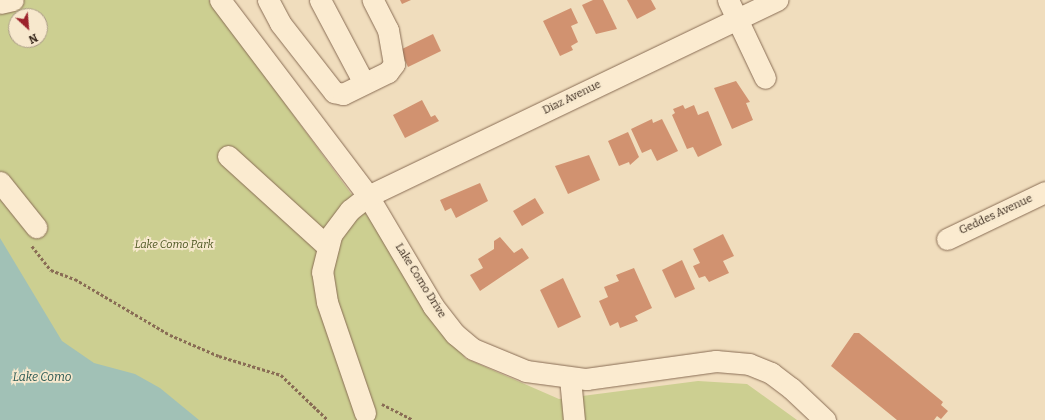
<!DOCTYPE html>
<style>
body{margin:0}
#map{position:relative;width:1045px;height:420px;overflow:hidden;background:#f0ddbd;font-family:Bitter,serif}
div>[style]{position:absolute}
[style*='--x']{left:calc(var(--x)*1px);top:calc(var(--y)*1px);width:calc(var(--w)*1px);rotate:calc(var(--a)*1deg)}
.green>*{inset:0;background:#cccf91}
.water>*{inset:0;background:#a1c1b6}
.building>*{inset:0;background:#d19270}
.path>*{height:2.5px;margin-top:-1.25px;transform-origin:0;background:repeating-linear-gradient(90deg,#896d55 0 3px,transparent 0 5px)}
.roads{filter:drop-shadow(0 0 1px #896d55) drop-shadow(0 0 1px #896d55)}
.minor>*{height:21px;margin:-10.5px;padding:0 10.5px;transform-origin:10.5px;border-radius:10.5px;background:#fbebd0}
span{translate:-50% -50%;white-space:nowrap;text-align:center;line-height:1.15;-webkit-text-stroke:3.5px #f7e8cd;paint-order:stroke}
.street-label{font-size:11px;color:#37271b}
.park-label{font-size:11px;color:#4b5520;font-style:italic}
.water-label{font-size:12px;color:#295852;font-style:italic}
.north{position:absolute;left:8px;top:8px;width:40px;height:40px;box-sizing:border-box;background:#f7e8cd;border:1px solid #aa9b86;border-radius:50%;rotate:154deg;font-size:11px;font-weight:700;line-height:16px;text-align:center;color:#37271b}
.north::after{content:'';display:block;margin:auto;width:14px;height:18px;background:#9c222b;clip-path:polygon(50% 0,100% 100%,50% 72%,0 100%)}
</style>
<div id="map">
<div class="green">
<div style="clip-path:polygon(evenodd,0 0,209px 0,374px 225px,465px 358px,559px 399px,698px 381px,747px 384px,797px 420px,0 420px,0 0,16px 16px,40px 16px,40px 40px,16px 40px,16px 16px)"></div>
</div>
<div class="water">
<div style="clip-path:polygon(0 238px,62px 341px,94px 363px,135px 374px,160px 388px,199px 420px,0 420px)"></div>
</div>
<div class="building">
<div style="clip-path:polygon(400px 0,411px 0,402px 4px)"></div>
<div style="clip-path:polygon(593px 0,603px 0,617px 29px,596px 34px,582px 5px)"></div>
<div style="clip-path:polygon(627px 0,651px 0,656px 9px,637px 19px)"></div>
<div style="clip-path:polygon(571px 8px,578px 23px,571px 26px,578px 42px,571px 46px,573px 50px,560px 56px,543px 21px)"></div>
<div style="clip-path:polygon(433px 34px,441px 51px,408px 67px,400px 50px)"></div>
<div style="clip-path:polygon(736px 81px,750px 102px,746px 103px,753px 120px,732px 129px,714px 88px)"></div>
<div style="clip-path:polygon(422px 100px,431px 117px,435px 115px,439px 121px,405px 138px,393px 115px)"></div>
<div style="clip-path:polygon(683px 105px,685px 109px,694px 105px,698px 115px,708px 111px,722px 145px,698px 157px,693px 147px,687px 149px,672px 115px,675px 113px,673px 109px)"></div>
<div style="clip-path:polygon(652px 119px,653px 123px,662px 119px,678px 151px,657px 161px,651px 149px,642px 153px,631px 129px)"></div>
<div style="clip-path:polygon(628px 132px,639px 157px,630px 165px,629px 162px,619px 166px,608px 141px)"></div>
<div style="clip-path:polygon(589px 155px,600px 180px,568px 194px,555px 166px)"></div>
<div style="clip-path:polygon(480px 183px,488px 201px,456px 218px,451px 208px,445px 211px,440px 200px)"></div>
<div style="clip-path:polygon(535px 198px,544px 213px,522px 226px,513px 211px)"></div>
<div style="clip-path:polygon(723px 234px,734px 256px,723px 261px,729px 273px,709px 282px,705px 276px,699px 278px,693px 266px,700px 263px,693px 249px)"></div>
<div style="clip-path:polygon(500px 237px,514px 253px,522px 248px,529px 258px,480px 291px,470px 275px,483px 268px,478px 259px,494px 249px,494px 241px)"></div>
<div style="clip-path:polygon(682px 260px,695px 289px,675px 298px,662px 270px)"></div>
<div style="clip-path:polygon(634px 268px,652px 308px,635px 316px,638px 321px,620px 328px,618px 322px,610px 326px,599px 301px,608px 297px,604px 287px,619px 281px,616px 275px)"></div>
<div style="clip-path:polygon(563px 278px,581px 317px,558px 328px,540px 290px)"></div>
<div style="clip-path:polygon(854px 333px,859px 333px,943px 402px,941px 405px,948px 411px,941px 419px,937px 416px,934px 420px,897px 420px,831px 366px)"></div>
</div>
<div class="path">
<div style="--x:32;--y:246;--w:31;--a:52"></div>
<div style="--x:51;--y:270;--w:26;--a:21"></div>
<div style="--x:75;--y:279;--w:110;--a:30.5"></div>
<div style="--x:170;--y:335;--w:53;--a:23.2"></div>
<div style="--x:219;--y:356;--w:65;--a:17"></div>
<div style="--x:281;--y:375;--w:65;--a:43.8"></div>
<div style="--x:382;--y:404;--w:35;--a:27"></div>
</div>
<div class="roads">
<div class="minor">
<div style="--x:220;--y:0;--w:246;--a:52.9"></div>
<div style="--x:368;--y:196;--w:128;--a:59.4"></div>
<div style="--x:433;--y:306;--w:36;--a:52"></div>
<div style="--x:455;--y:334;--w:23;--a:40"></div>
<div style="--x:473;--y:349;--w:57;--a:22.5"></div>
<div style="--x:526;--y:371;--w:61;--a:7.6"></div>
<div style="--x:586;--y:379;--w:131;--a:-7.9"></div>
<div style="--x:716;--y:361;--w:33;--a:5"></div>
<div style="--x:749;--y:364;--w:24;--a:22"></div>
<div style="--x:771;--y:373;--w:25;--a:37"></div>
<div style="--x:791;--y:388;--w:47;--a:43.3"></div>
<div style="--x:268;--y:0;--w:26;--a:62"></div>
<div style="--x:280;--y:23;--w:88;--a:52"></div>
<div style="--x:334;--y:92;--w:9;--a:13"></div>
<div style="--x:343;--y:94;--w:50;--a:-26.1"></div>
<div style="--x:388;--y:72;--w:10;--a:-53"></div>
<div style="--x:394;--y:64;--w:35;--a:-100"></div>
<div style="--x:388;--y:30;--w:34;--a:-117"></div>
<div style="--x:320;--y:0;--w:94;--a:62.1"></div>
<div style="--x:728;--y:0;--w:86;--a:64.6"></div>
<div style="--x:0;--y:3;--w:13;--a:-13"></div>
<div style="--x:228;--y:156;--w:135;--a:42.3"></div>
<div style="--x:0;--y:182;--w:58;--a:51.3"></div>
<div style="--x:947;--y:239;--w:109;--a:-25.6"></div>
<div style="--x:570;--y:378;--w:42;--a:84.6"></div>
<div style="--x:365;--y:413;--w:117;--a:-108.9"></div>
<div style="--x:327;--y:302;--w:30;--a:-99"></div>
<div style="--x:322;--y:272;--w:38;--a:-76"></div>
<div style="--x:331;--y:235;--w:31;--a:-53"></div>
<div style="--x:350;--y:210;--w:23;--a:-38"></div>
<div style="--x:368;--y:196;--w:454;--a:-25.6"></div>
</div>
</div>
<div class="street-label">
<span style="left:572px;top:98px;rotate:-26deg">Diaz Avenue</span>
<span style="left:996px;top:215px;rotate:-25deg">Geddes Avenue</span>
<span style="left:420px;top:281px;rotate:58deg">Lake Como Drive</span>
</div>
<div class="park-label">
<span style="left:174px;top:245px">Lake Como Park</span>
</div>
<div class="water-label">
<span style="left:42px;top:378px">Lake Como</span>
</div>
<div class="north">N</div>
</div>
